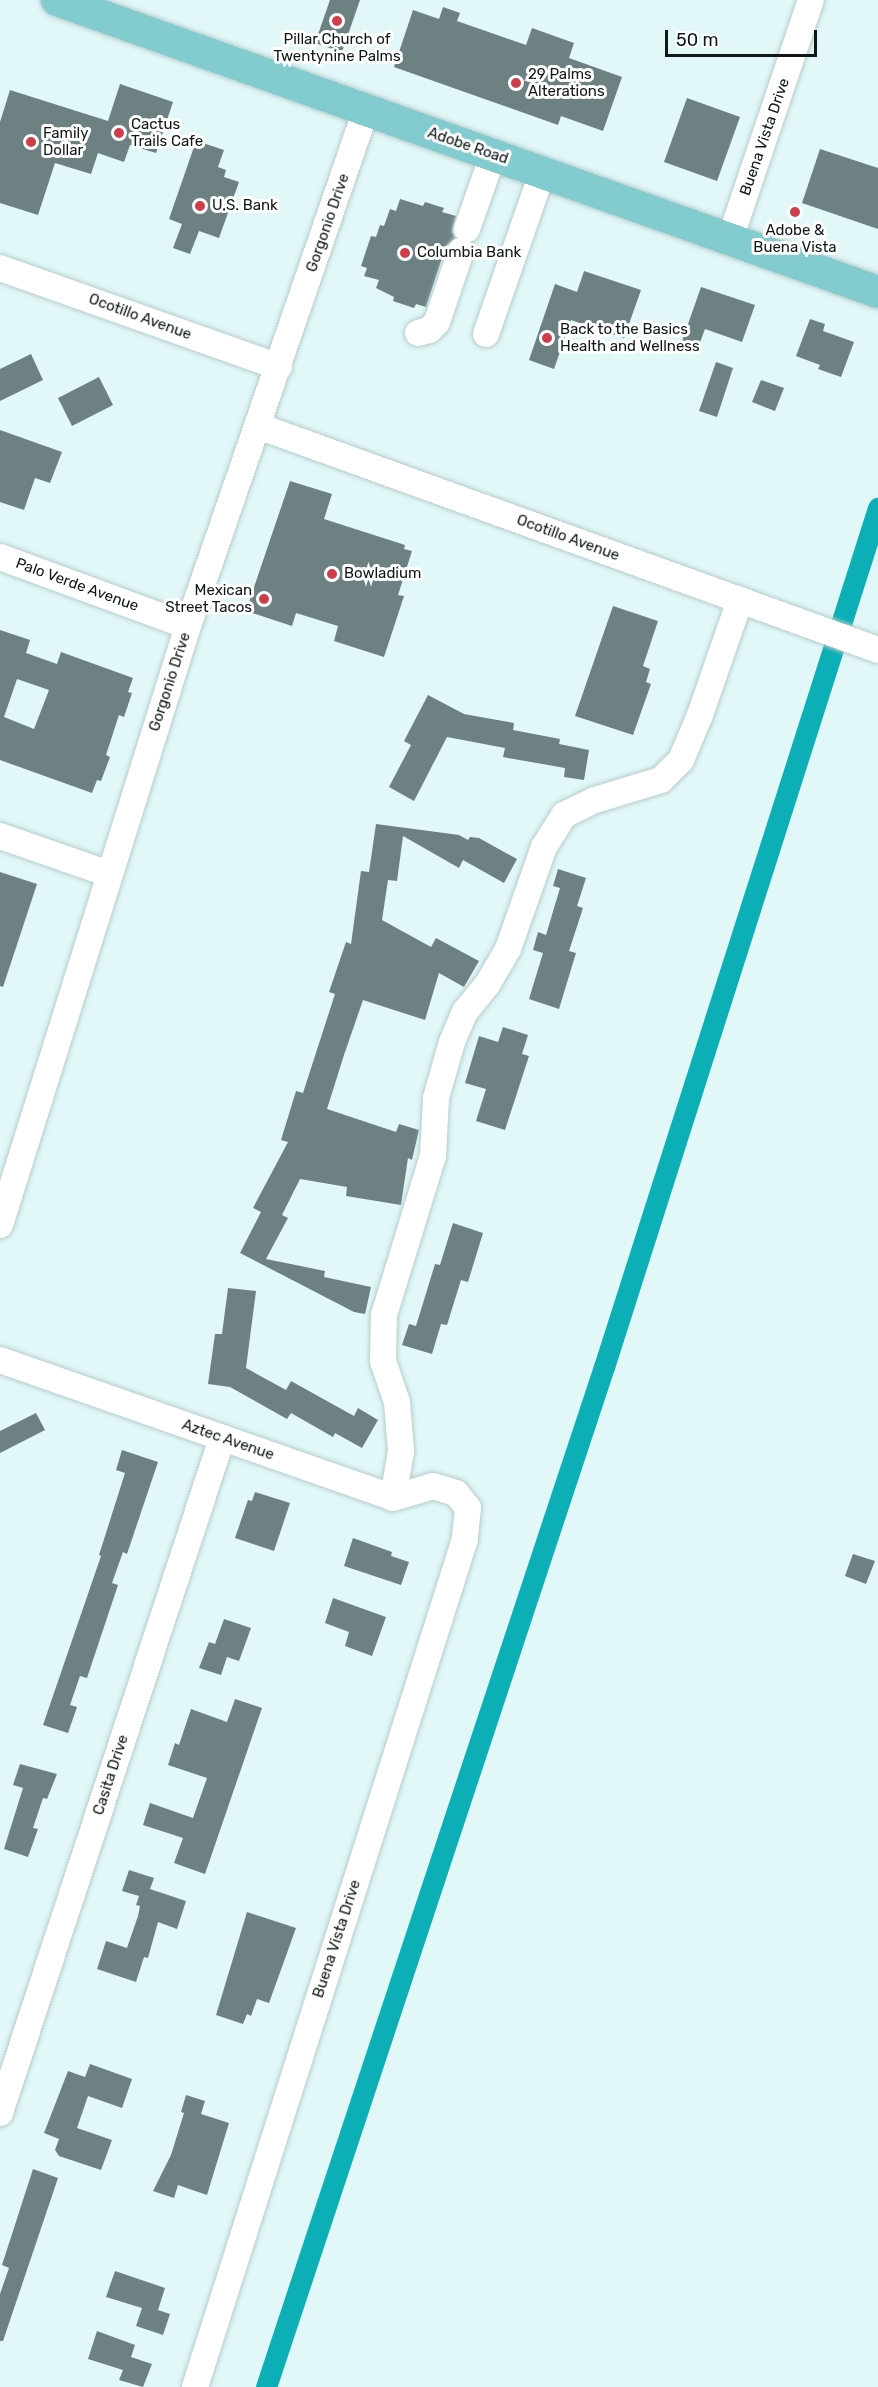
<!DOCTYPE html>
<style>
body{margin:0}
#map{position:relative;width:878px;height:2387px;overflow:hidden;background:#e1f7f8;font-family:Rubik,sans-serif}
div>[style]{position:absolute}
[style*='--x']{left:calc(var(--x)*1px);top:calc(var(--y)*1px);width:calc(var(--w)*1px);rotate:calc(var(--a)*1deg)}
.canal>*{height:21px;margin:-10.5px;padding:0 10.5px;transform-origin:10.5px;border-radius:10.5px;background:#0dafb7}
.building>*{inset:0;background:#6d8182}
.roads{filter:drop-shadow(0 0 2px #b6cccd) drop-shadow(0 0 2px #b6cccd)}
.minor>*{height:26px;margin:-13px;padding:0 13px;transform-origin:13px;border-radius:13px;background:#fff}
.major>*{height:32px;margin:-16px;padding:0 16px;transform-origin:16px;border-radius:16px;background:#82cbcf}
.dots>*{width:16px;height:16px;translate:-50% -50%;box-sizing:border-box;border:3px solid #fff;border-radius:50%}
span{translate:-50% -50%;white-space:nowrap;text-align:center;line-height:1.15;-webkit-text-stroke:6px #fff;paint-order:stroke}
.poi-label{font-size:15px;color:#0f1717}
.left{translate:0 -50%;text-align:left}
.right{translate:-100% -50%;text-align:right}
.street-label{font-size:15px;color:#0f1717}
.scale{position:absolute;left:665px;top:30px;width:152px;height:27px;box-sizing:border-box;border:3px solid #0f1717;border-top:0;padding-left:8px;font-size:18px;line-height:21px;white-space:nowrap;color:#0f1717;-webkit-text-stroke:4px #fff;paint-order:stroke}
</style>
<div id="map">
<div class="canal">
<div style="--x:266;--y:2387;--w:1075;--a:-71.67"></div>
<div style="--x:604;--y:1367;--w:902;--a:-72.31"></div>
</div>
<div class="building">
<div style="clip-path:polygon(330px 0,360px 0,342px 52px,315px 43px)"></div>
<div style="clip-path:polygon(443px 7px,460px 13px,457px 21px,526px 45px,532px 28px,574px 43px,569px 58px,622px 77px,603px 131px,561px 116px,558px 125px,394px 67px,413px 10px,439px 19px)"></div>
<div style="clip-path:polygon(120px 84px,173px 102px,156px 153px,130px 145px,124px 162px,98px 153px,91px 174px,55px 163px,38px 215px,0 203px,0 122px,10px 90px,108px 121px)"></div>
<div style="clip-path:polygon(687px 98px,740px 117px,717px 181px,664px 162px)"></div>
<div style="clip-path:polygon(203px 143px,224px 150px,218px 167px,226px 170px,224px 177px,239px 182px,219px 238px,199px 231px,190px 254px,173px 248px,182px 224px,169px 219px,195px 144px,202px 147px)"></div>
<div style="clip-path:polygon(820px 149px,878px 168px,878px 229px,802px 203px)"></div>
<div style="clip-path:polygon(400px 199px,423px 206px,425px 202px,444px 208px,442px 212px,456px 216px,452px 231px,455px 238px,446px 246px,426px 307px,416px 304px,414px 308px,393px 301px,394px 297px,376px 288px,379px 280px,364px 276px,367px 268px,361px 266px,371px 236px,376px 237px,380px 225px,384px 226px,390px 209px,396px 211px)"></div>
<div style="clip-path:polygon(584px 271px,641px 290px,624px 338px,571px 320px,554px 369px,529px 360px,555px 284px,577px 292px)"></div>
<div style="clip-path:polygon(701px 287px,755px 305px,742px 342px,705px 329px,696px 353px,680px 347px)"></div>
<div style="clip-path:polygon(810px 319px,825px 324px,823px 331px,854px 342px,841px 377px,818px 369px,820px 365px,796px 356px)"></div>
<div style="clip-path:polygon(31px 354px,43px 380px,0 401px,0 369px)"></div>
<div style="clip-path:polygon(716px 362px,733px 368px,717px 417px,699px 411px)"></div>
<div style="clip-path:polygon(99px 377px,113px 405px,72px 426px,58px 398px)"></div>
<div style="clip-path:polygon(761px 380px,784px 388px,775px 411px,752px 402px)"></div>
<div style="clip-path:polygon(0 430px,62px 452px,50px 483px,35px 478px,24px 510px,0 502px)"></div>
<div style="clip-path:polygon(290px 481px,332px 494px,324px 519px,405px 545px,404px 549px,412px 551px,398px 595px,404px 596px,384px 657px,334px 641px,338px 626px,296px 613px,292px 626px,246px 611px)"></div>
<div style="clip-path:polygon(613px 606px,658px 621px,643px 666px,650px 669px,646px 682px,651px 684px,633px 735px,575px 716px)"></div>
<div style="clip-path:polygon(evenodd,0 630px,30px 640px,26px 653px,57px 664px,61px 652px,133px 678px,128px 692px,132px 693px,124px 717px,119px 715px,106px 755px,110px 757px,101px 781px,97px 780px,92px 793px,0 760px,0 630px,17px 679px,49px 690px,34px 729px,4px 717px,17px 679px)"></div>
<div style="clip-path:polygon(428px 695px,464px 714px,514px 723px,513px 730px,560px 739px,559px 744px,589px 750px,584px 780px,564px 777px,565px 768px,503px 757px,505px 748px,447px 737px,414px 801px,389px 787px,411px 745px,404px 741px)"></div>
<div style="clip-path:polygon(376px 824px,459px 835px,468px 840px,470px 837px,479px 838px,517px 859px,504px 883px,463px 860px,459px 868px,403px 836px,397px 881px,388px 880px,382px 920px,431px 947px,436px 938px,479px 961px,464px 987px,439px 973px,425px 1020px,363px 1000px,344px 1055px,327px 1109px,396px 1132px,399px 1124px,419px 1130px,412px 1160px,408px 1158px,401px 1205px,346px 1196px,347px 1187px,300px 1179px,282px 1215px,288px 1218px,266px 1259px,325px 1271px,324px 1277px,371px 1287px,365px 1314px,354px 1312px,240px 1253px,261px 1212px,253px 1208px,288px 1142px,281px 1140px,296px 1091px,303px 1093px,335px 994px,329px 992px,346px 942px,351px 944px,361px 871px,369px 872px)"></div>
<div style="clip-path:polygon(558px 869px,586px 878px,577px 906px,583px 908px,569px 951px,576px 953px,559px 1009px,529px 999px,543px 953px,533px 950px,538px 932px,546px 935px,560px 888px,553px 886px)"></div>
<div style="clip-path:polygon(0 872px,37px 884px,3px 987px,0 986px)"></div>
<div style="clip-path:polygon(503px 1027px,528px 1035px,522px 1054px,529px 1056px,505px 1130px,476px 1121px,486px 1089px,465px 1083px,479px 1036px,498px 1042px)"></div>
<div style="clip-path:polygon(453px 1223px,483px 1233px,468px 1282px,461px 1280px,447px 1325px,441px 1324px,432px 1354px,402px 1345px,409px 1324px,416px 1326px,435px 1264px,440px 1265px)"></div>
<div style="clip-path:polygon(228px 1288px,256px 1291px,246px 1368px,286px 1390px,291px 1381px,354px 1416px,358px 1408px,378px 1420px,362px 1448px,335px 1433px,333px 1437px,291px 1413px,287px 1419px,230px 1387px,208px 1384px,215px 1334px,222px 1334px)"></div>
<div style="clip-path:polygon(36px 1413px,45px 1430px,0 1453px,0 1431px)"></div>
<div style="clip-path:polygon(122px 1450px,158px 1462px,127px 1554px,123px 1552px,112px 1583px,118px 1585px,87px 1678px,80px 1676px,70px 1705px,77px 1707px,68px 1733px,43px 1725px,101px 1556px,99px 1555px,125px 1473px,116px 1470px)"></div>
<div style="clip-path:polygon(255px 1492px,290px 1503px,274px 1551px,235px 1538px,248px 1500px,252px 1501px)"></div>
<div style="clip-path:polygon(353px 1538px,392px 1552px,391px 1556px,409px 1562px,401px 1585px,344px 1566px)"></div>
<div style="clip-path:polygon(853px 1554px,875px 1561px,866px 1584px,845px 1576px)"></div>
<div style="clip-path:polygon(333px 1598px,386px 1617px,372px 1656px,345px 1646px,349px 1632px,325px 1623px)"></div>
<div style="clip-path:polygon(224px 1619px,251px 1628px,239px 1661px,227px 1657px,221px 1675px,199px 1668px,209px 1642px,215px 1644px)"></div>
<div style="clip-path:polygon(235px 1699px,262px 1708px,205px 1874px,174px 1863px,183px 1838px,143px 1825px,150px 1803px,193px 1818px,207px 1778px,168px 1765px,175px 1743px,179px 1745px,191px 1709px,227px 1722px)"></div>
<div style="clip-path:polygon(20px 1764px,57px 1774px,47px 1799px,43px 1798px,33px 1828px,38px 1829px,28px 1857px,4px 1849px,23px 1788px,13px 1785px)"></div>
<div style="clip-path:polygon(129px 1870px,154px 1878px,150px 1889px,186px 1901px,177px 1929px,158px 1922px,148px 1958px,144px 1957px,136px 1982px,97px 1969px,106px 1941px,127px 1948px,138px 1916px,140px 1906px,136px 1905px,139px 1896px,122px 1891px)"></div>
<div style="clip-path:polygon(247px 1912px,296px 1928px,269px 2003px,257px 1999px,251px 2016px,247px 2014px,243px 2024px,216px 2015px)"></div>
<div style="clip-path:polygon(90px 2064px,132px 2079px,122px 2108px,88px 2096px,77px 2128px,112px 2140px,101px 2170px,59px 2156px,55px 2150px,59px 2139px,44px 2133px,68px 2071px,85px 2077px)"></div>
<div style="clip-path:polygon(186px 2095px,205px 2101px,201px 2114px,229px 2123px,207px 2195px,178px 2185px,174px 2198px,153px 2191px,171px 2155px,184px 2113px,181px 2112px)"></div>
<div style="clip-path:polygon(33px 2169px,58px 2178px,3px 2341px,0 2341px,0 2294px,9px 2268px,2px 2265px)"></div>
<div style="clip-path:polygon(115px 2271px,165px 2288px,158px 2310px,170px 2314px,163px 2335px,136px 2326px,142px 2308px,106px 2297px)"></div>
<div style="clip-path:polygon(97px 2331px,135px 2345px,131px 2357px,152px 2364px,143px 2387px,119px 2380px,123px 2370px,88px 2359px)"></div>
</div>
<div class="roads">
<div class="minor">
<div style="--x:467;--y:229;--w:78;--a:-70.6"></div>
<div style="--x:730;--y:239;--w:252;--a:-71.3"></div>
<div style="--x:0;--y:268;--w:296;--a:19.5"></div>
<div style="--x:418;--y:333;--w:11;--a:-15"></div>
<div style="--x:429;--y:330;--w:11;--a:-45"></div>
<div style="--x:437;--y:322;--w:75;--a:-71.3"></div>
<div style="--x:486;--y:334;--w:170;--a:-70.8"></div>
<div style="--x:258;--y:426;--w:659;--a:19.86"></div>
<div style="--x:0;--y:557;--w:200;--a:20.2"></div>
<div style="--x:0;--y:836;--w:115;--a:19.2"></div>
<div style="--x:0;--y:1225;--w:628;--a:-72.58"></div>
<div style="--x:188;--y:626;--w:546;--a:-70.97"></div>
<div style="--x:0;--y:1360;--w:417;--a:19.3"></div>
<div style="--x:393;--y:1498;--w:42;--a:-16.7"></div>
<div style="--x:433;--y:1486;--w:24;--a:17"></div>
<div style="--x:456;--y:1493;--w:19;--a:51"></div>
<div style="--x:468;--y:1508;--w:31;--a:96"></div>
<div style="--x:465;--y:1539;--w:890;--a:107.66"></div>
<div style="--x:393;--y:1498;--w:48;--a:-80.3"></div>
<div style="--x:401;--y:1451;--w:49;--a:-94.7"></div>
<div style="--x:397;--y:1402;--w:43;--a:-108.9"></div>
<div style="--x:383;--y:1361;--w:46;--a:-88.8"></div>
<div style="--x:384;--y:1315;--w:166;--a:-72.9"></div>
<div style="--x:433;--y:1156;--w:58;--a:-87"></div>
<div style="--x:436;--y:1098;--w:58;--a:-74.1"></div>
<div style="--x:452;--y:1042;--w:33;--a:-67"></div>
<div style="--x:465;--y:1012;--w:35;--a:-51"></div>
<div style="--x:487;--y:985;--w:42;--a:-59.7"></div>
<div style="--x:508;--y:949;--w:108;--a:-70.6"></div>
<div style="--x:544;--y:847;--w:38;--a:-58"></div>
<div style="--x:564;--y:815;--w:34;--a:-26"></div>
<div style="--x:595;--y:800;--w:69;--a:-16.9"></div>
<div style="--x:661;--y:780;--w:28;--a:-45"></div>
<div style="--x:681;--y:760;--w:49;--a:-67.1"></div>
<div style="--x:700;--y:715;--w:122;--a:-70.8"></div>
<div style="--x:0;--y:2113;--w:711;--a:-71.79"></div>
</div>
<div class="major">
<div style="--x:57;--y:0;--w:871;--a:19.58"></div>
</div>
</div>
<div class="dots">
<div style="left:337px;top:21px;background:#ce3e4a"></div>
<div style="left:516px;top:83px;background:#ce3e4a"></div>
<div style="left:119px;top:133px;background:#ce3e4a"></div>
<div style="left:31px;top:142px;background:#ce3e4a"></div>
<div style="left:200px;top:206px;background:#ce3e4a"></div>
<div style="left:795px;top:212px;background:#ce3e4a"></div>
<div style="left:405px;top:253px;background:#ce3e4a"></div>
<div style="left:547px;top:338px;background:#ce3e4a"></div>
<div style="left:332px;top:574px;background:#ce3e4a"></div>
<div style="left:264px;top:599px;background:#ce3e4a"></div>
</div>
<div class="poi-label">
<span style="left:337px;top:48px">Pillar Church of<br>Twentynine Palms</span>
<span class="left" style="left:528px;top:83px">29 Palms<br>Alterations</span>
<span class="left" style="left:131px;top:133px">Cactus<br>Trails Cafe</span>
<span class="left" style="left:43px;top:142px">Family<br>Dollar</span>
<span class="left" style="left:212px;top:206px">U.S. Bank</span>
<span style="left:795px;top:239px">Adobe &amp;<br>Buena Vista</span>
<span class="left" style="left:417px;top:253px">Columbia Bank</span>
<span class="left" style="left:560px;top:338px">Back to the Basics<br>Health and Wellness</span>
<span class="left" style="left:344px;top:574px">Bowladium</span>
<span class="right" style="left:252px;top:599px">Mexican<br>Street Tacos</span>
</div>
<div class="street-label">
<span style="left:765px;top:137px;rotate:-71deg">Buena Vista Drive</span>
<span style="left:468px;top:146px;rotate:19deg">Adobe Road</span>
<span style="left:328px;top:223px;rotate:-71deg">Gorgonio Drive</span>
<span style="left:140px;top:317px;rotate:20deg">Ocotillo Avenue</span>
<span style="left:568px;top:538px;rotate:20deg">Ocotillo Avenue</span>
<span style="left:77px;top:585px;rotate:20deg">Palo Verde Avenue</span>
<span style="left:170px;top:682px;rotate:-72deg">Gorgonio Drive</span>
<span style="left:228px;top:1440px;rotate:19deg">Aztec Avenue</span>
<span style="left:111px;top:1775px;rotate:-72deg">Casita Drive</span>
<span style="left:337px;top:1939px;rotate:-72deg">Buena Vista Drive</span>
</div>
<div class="scale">50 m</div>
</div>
